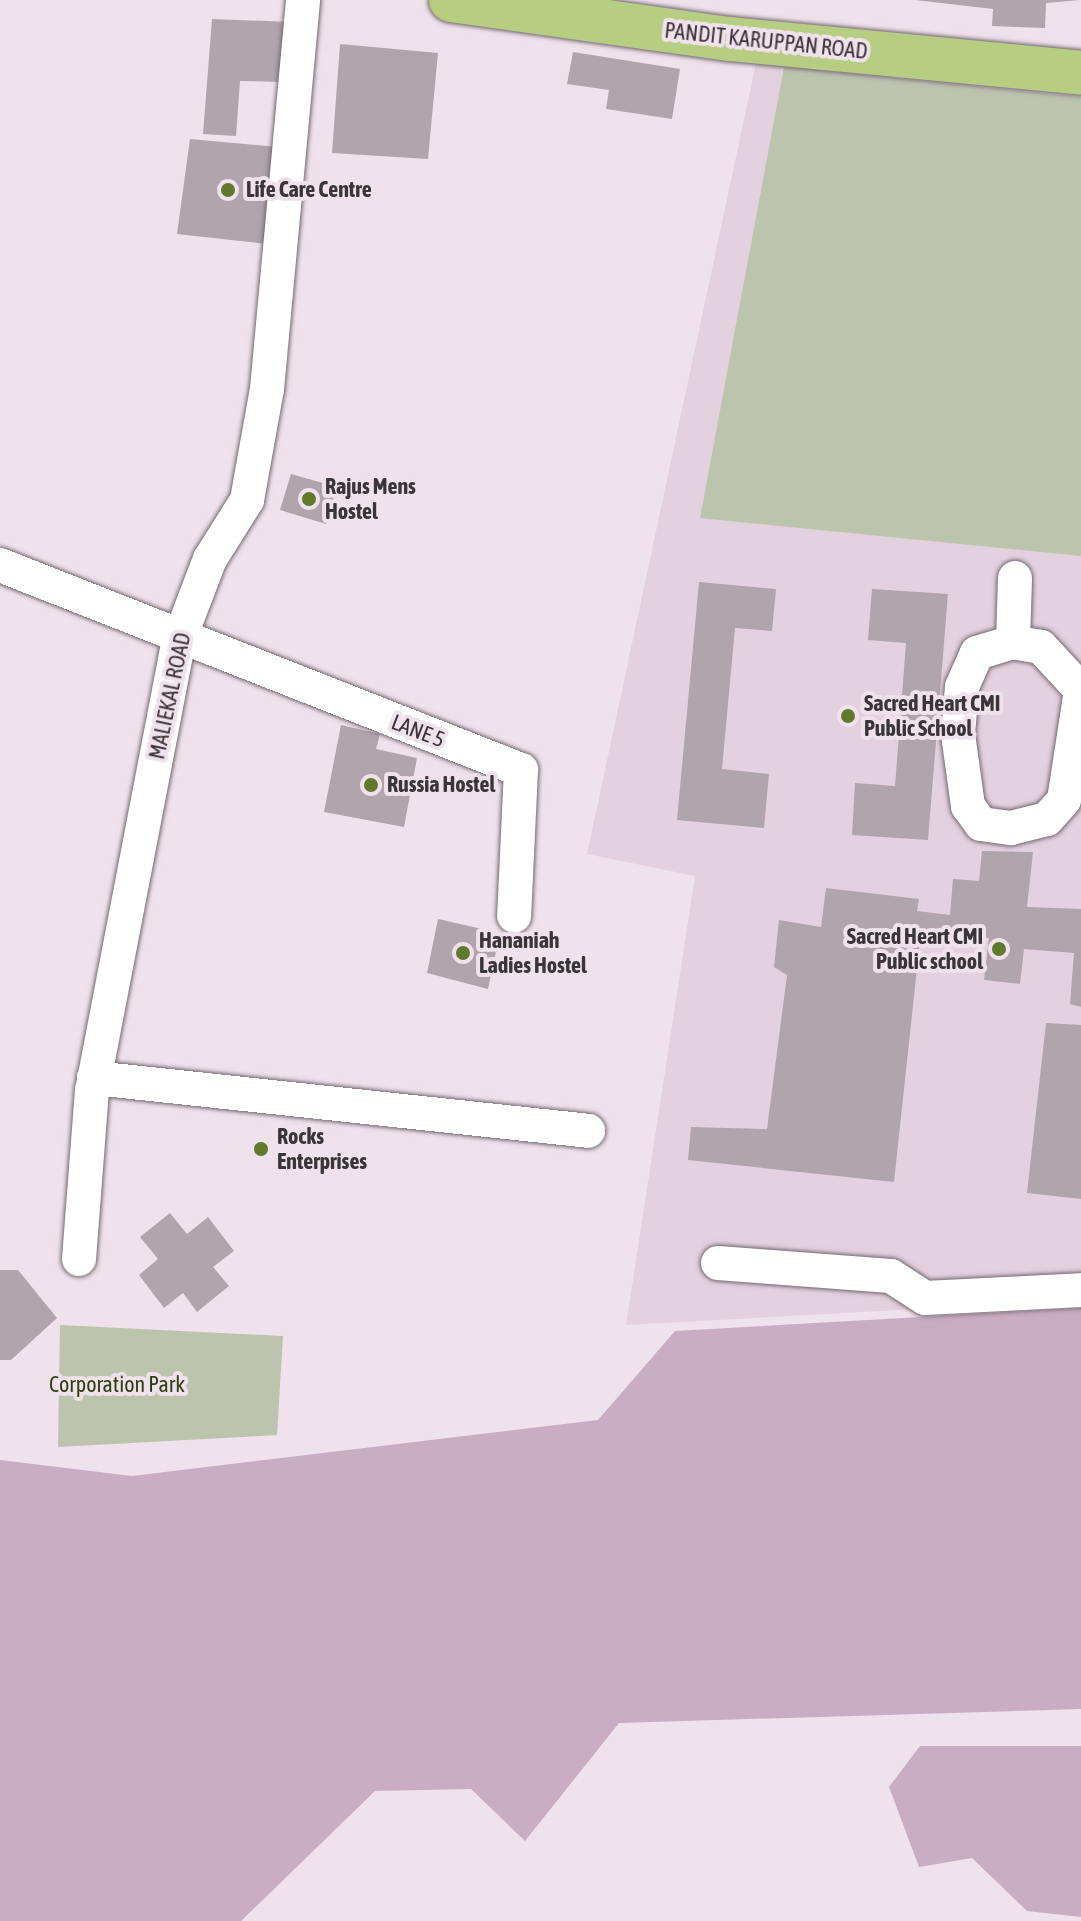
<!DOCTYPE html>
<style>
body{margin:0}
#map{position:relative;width:1081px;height:1921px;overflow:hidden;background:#efe2ec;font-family:"Asap Condensed",sans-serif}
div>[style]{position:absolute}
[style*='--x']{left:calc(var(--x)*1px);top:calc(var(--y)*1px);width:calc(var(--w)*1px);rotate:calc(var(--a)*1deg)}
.built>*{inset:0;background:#e4d1df}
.green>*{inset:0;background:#bcc4ae}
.water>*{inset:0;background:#c9adc2}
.building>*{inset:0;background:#b0a4ad}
.roads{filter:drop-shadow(0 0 2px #746971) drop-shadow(0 0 2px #746971)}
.minor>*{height:34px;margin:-17px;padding:0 17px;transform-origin:17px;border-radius:17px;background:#fff}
.major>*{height:44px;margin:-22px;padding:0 22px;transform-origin:22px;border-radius:22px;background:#b6cd82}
.dots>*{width:22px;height:22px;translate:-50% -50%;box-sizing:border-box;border:4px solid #efe2ec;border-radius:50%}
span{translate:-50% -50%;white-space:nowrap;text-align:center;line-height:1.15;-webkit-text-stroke:8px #efe2ec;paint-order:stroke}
.street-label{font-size:22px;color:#393538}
.poi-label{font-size:22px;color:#393538;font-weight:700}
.left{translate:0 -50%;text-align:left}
.right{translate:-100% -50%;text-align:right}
.park-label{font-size:22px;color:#303f0f}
</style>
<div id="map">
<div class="built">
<div style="clip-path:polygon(758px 54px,1081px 80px,1081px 1300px,626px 1325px,695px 876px,587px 854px)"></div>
</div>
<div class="green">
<div style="clip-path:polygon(784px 67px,1081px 97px,1081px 556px,700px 518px)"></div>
<div style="clip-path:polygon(60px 1325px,283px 1336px,277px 1435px,58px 1447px)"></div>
</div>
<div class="water">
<div style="clip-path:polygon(1081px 1308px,1081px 1709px,619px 1723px,525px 1841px,471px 1789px,375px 1791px,241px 1921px,0 1921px,0 1460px,132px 1476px,598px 1420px,675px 1331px)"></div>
<div style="clip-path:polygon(920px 1746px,1081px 1746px,1081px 1917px,1027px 1911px,972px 1858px,919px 1867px,889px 1787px)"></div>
</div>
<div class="building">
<div style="clip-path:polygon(915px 0,1080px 0,1046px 3px,1045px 28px,992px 26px,993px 9px)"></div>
<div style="clip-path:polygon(212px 19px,291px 22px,284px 82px,240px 81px,236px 136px,203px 134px)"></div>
<div style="clip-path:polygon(340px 44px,438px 53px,428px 159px,332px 153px)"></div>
<div style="clip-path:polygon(573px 52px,680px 69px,672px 119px,606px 109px,609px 90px,567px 84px)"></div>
<div style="clip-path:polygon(190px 139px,278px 147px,267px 244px,177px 234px)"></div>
<div style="clip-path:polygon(291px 474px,337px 487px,326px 524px,280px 510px)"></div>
<div style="clip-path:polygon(699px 582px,776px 589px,772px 631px,735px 628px,722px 769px,769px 774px,764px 828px,677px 820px)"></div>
<div style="clip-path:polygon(872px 589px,948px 594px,928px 840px,852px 835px,855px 783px,895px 786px,906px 643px,868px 640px)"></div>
<div style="clip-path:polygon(341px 725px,380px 734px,376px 749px,417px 758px,404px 827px,324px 812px)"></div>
<div style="clip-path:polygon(982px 851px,1033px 852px,1027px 907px,1081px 909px,1081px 1007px,1070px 1004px,1074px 953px,1024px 949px,1020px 984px,984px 980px,989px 938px,921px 931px,894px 1182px,688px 1160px,691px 1127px,767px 1129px,787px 975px,774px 967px,779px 920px,821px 927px,826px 888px,919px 899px,917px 911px,950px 915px,953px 879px,979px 881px)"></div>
<div style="clip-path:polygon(438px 919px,500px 933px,488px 989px,427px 973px)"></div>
<div style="clip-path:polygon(1046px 1023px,1081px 1025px,1081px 1199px,1027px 1193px)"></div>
<div style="clip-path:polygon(170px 1213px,187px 1234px,208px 1217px,234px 1251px,213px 1267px,229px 1286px,197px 1312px,183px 1293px,164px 1308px,139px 1275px,158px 1259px,140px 1237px)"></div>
<div style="clip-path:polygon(0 1270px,18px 1270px,57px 1318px,11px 1360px,0 1360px)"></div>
</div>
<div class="roads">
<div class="minor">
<div style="--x:0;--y:565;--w:560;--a:21.48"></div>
<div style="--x:521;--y:770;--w:146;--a:92.7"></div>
<div style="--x:1013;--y:642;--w:38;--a:163"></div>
<div style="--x:977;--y:653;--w:37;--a:114"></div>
<div style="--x:962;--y:687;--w:47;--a:94.9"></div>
<div style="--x:958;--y:734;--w:73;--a:82.1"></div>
<div style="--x:968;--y:806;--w:22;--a:54"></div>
<div style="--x:981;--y:824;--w:30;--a:8"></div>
<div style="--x:1011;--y:828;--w:37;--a:-14"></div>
<div style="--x:1047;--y:819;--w:25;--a:-48"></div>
<div style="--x:1064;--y:800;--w:111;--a:-81.2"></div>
<div style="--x:1081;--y:690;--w:59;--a:-132.9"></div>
<div style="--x:1041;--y:647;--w:28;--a:-170"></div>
<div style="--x:1013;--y:642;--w:64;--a:-88.2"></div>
<div style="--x:94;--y:1078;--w:497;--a:6.1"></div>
<div style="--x:79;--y:1259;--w:169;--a:-85.6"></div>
<div style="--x:92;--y:1091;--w:459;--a:-79.1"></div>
<div style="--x:179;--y:640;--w:87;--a:-69.1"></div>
<div style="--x:210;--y:559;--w:70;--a:-57.9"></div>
<div style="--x:247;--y:500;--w:113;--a:-79.8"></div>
<div style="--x:267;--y:389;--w:391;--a:-84.7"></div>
<div style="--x:718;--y:1263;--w:173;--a:4.3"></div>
<div style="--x:891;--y:1276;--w:40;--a:32.9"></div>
<div style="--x:925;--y:1298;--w:156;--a:-2.9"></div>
</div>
<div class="major">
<div style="--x:451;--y:0;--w:282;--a:8"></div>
<div style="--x:730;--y:39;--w:353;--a:5.5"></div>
</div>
</div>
<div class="dots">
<div style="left:228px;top:190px;background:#60792c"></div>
<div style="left:309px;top:499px;background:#60792c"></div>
<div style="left:848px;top:716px;background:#60792c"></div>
<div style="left:371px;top:785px;background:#60792c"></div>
<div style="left:999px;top:949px;background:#60792c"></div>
<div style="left:463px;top:953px;background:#60792c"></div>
<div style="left:261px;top:1149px;background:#60792c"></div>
</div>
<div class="street-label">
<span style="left:766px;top:41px;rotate:6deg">PANDIT KARUPPAN ROAD</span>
<span style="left:170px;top:696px;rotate:-78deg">MALIEKAL ROAD</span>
<span style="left:418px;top:731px;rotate:21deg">LANE 5</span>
</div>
<div class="poi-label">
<span class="left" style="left:246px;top:190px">Life Care Centre</span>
<span class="left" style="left:325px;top:499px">Rajus Mens<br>Hostel</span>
<span class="left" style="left:864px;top:716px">Sacred Heart CMI<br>Public School</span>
<span class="left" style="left:387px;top:785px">Russia Hostel</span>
<span class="right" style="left:983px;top:949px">Sacred Heart CMI<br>Public school</span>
<span class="left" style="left:479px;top:953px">Hananiah<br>Ladies Hostel</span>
<span class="left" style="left:277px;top:1149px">Rocks<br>Enterprises</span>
</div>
<div class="park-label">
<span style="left:117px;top:1385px">Corporation Park</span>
</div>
</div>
